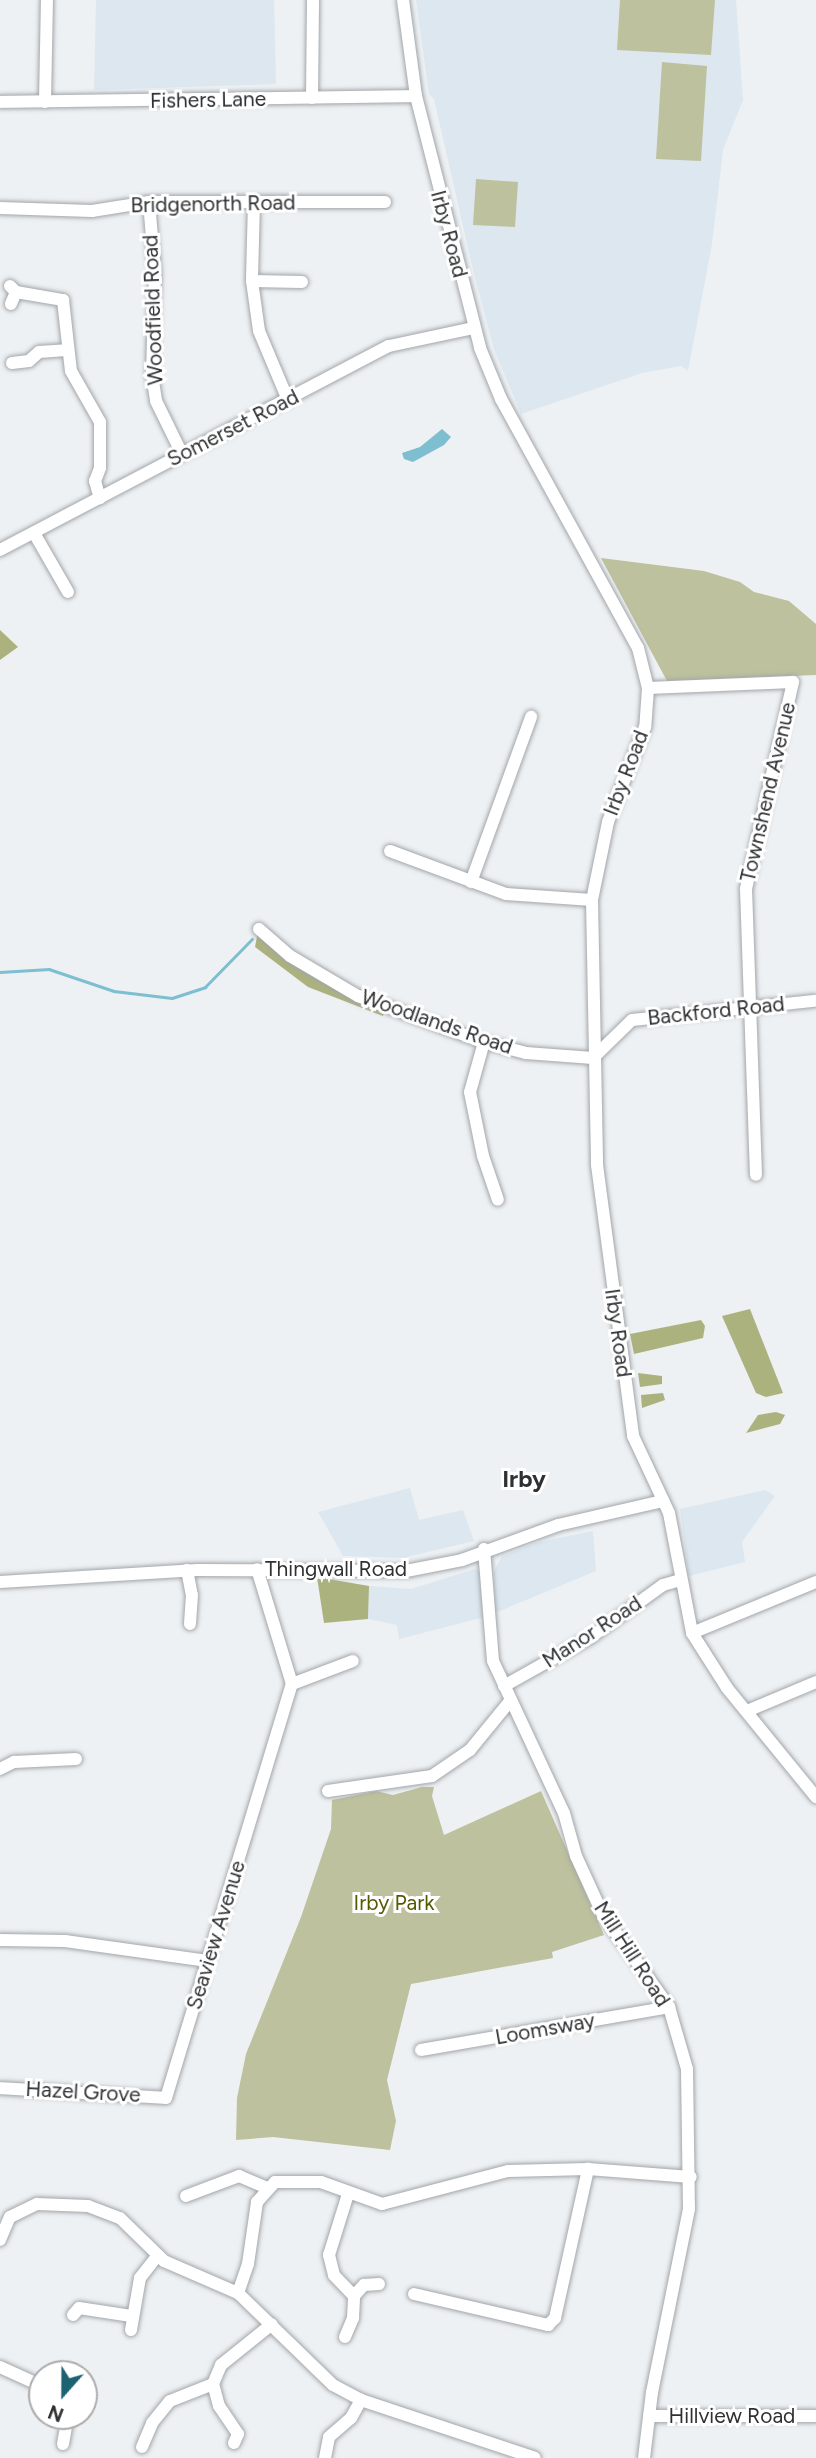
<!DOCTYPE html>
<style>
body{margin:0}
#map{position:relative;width:816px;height:2458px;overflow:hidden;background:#edf1f4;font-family:Figtree,sans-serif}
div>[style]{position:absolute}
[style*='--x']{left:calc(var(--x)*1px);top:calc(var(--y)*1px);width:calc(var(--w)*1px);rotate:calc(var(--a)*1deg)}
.built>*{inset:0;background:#dde7f0}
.green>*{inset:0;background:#bdc19d}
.forest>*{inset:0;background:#acb27e}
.water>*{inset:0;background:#7dbed0}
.stream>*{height:2.5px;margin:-1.25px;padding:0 1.25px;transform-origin:1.25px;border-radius:1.25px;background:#7dbed0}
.roads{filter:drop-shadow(0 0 2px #a3a6a9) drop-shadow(0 0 2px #a3a6a9)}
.minor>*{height:12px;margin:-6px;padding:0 6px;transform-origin:6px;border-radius:6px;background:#fff}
span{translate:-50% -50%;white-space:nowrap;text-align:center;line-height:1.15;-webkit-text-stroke:6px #fff;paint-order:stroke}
.street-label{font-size:21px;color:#2f3032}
.park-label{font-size:21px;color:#555900}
.quarter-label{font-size:24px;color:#2f3032;font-weight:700}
.north{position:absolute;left:28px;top:2360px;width:70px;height:70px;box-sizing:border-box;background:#fff;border:2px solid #acacad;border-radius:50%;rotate:201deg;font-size:19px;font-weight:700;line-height:28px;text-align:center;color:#2f3032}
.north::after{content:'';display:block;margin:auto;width:24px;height:32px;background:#1d6273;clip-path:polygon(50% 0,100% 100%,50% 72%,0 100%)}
</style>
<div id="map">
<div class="built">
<div style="clip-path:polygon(96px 0,274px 0,276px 84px,94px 90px)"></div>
<div style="clip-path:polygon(416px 0,736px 0,743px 100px,723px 150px,712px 244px,688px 371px,681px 366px,642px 373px,521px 414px,494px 349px,474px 274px,434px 99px,429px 94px)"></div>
<div style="clip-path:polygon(410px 1488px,419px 1520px,463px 1510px,474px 1541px,403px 1558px,343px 1556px,318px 1512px)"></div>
<div style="clip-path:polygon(765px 1490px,775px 1496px,742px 1542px,745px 1562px,689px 1576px,680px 1509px)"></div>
<div style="clip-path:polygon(593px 1531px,596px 1571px,495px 1613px,494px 1571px,502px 1556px,539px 1542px)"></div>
<div style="clip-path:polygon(475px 1569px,484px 1573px,485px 1617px,399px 1639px,397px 1625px,368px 1619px,369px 1586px,411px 1589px)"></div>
</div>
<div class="green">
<div style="clip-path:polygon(620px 0,715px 0,711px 55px,617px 50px)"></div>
<div style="clip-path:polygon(662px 62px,707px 66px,701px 161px,656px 159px)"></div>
<div style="clip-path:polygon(476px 179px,518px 182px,515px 227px,473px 225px)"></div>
<div style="clip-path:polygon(601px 558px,704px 571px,740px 582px,754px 592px,789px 601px,816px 624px,816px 675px,667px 681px)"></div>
<div style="clip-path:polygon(422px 1787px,434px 1787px,432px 1796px,444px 1835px,541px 1791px,604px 1935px,552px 1952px,553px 1958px,411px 1984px,387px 2080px,396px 2121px,390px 2150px,273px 2137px,236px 2140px,237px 2098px,246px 2054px,301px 1917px,331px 1829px,332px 1800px,376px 1791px,393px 1795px)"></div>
</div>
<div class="forest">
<div style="clip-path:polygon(0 630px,18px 647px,0 660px)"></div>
<div style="clip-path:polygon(258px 931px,385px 1010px,383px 1016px,308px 987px,255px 947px)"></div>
<div style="clip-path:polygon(750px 1309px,783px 1393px,766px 1397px,756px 1393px,722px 1316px)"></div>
<div style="clip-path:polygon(701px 1320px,705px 1326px,703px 1338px,634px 1354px,630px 1334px)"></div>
<div style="clip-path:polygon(638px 1373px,662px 1376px,662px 1384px,640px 1387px)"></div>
<div style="clip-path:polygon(663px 1393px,665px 1400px,642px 1408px,641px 1395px)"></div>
<div style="clip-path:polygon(776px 1412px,785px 1415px,780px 1424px,746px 1433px,758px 1415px)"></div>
<div style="clip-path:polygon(317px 1577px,369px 1586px,368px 1619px,324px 1623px)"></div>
</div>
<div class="water">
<div style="clip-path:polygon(442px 429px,451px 437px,444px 445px,413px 462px,404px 459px,402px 453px,420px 447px)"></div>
</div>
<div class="stream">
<div style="--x:0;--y:972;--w:49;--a:-3.5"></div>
<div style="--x:49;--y:969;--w:69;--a:18.7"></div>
<div style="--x:114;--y:991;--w:58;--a:6.9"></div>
<div style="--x:172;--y:998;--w:35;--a:-18"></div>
<div style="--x:205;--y:987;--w:67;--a:-45.6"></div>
</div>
<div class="roads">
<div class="minor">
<div style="--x:403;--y:0;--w:97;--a:82.3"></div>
<div style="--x:416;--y:96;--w:260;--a:75.7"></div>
<div style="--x:480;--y:348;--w:55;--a:67.6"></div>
<div style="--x:501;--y:399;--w:284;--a:61.2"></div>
<div style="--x:638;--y:648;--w:41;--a:76"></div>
<div style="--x:648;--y:688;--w:39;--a:94"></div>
<div style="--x:645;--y:727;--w:102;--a:111.3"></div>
<div style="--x:608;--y:822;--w:80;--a:101.6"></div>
<div style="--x:592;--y:900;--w:265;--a:88.9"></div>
<div style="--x:597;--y:1165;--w:273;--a:82.4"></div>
<div style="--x:633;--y:1436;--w:85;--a:64.9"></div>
<div style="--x:669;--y:1513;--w:122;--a:79.1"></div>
<div style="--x:692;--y:1633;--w:65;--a:57.5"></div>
<div style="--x:727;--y:1688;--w:141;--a:50.8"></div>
<div style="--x:312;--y:98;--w:98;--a:-89.4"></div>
<div style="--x:0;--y:102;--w:416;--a:-0.8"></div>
<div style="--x:45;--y:102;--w:102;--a:-88.9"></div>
<div style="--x:149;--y:202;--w:71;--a:85.2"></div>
<div style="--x:155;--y:273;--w:102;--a:91.7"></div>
<div style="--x:152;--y:375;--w:26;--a:81"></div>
<div style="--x:156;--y:401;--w:59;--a:63.9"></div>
<div style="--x:254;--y:202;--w:79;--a:91.5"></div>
<div style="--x:252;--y:281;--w:50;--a:82"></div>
<div style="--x:259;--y:331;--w:75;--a:67.2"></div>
<div style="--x:0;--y:208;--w:92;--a:1.9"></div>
<div style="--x:92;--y:211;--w:58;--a:-9"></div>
<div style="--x:149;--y:202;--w:236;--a:0"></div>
<div style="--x:252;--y:281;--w:50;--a:1.1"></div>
<div style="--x:10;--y:286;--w:8;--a:45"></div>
<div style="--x:16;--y:292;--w:13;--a:113"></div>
<div style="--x:16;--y:292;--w:48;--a:9.7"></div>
<div style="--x:63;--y:300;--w:71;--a:83.6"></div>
<div style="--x:71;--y:371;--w:59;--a:60.4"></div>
<div style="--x:100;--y:422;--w:46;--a:90"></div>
<div style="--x:100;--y:468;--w:14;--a:111"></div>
<div style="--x:95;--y:481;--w:18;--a:74"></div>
<div style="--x:12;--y:363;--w:17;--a:-7"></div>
<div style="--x:29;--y:361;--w:13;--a:-42"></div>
<div style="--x:39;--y:352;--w:27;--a:-4"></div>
<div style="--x:34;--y:533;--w:68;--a:60"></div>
<div style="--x:0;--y:550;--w:439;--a:-27.7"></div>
<div style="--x:389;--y:346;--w:87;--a:-12"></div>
<div style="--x:648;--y:688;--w:145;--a:-2.4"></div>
<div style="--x:793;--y:682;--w:212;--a:102.8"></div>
<div style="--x:746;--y:889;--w:286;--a:88"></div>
<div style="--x:390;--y:851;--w:124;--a:20.3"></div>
<div style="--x:506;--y:894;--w:86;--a:4"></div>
<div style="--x:471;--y:882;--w:176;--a:-70"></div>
<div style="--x:259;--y:929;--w:41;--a:41.1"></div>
<div style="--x:290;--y:956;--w:79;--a:30.5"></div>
<div style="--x:358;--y:996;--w:134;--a:20.1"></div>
<div style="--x:484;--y:1042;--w:43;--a:14.7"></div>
<div style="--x:526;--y:1053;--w:67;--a:4.3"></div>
<div style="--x:593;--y:1058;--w:54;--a:-44.3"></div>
<div style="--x:632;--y:1020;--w:183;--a:-6"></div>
<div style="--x:484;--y:1042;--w:52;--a:105.6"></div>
<div style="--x:470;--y:1092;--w:65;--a:78.5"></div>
<div style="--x:483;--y:1156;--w:46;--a:71.2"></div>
<div style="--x:484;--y:1549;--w:112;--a:85.4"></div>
<div style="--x:493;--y:1661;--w:168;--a:65"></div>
<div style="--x:564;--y:1813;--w:45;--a:74.4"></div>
<div style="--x:576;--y:1856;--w:65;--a:65.4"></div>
<div style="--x:603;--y:1915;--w:113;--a:54.3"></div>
<div style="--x:669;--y:2007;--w:65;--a:73.8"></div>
<div style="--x:687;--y:2069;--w:140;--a:89.2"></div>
<div style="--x:689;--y:2209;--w:187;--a:101.4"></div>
<div style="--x:652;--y:2392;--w:66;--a:96.9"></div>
<div style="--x:187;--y:1570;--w:25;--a:79"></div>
<div style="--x:192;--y:1595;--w:29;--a:94"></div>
<div style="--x:0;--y:1582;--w:198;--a:-3.5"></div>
<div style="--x:198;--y:1570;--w:208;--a:0.3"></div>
<div style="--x:406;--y:1571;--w:57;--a:-11.1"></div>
<div style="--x:462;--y:1560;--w:102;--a:-20"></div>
<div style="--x:558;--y:1525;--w:108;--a:-12.9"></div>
<div style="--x:692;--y:1633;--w:134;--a:-22.4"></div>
<div style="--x:292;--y:1684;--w:65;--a:-20.7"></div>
<div style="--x:504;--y:1686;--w:100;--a:-29.4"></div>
<div style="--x:591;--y:1637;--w:89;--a:-35.8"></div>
<div style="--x:663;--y:1585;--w:19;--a:-16"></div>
<div style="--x:747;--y:1711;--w:75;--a:-22.8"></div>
<div style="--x:0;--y:1769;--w:16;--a:-27"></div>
<div style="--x:14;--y:1762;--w:62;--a:-2.8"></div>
<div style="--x:328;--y:1791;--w:105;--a:-8.2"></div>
<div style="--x:432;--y:1776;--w:46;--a:-34.4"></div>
<div style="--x:470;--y:1750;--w:63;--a:-50.8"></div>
<div style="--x:0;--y:1940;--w:65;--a:0.9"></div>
<div style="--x:65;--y:1941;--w:144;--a:8"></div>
<div style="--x:421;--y:2050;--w:252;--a:-9.8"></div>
<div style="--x:0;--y:2088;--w:166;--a:3.4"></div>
<div style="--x:166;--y:2098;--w:433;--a:-73.1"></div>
<div style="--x:292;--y:1684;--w:120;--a:-106.9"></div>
<div style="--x:186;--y:2196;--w:57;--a:-20.7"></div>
<div style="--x:239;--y:2176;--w:30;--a:23"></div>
<div style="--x:0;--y:2240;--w:25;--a:-67"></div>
<div style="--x:10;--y:2217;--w:30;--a:-26"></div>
<div style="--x:37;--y:2204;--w:51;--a:2.2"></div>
<div style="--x:88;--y:2206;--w:34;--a:21"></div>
<div style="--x:120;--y:2218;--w:62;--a:44.3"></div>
<div style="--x:164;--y:2261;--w:81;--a:23.4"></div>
<div style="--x:238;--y:2293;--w:132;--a:44.1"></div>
<div style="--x:333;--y:2385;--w:32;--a:28"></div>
<div style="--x:361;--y:2400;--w:183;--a:18.4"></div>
<div style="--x:238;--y:2293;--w:31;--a:-71"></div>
<div style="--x:248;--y:2264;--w:63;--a:-81.7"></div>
<div style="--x:257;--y:2202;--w:27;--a:-48"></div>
<div style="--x:275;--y:2182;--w:46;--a:0"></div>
<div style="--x:321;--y:2182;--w:65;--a:19.8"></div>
<div style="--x:382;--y:2204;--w:130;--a:-14.7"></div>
<div style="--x:508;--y:2171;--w:80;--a:-1.4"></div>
<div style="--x:588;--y:2169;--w:103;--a:4.4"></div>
<div style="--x:414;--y:2294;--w:138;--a:13"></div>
<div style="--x:548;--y:2325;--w:10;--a:-45"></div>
<div style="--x:555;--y:2318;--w:153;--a:-77.5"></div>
<div style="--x:354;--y:2296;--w:15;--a:-48"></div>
<div style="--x:364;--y:2285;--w:15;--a:-4"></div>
<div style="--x:73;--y:2315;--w:9;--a:-49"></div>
<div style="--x:79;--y:2308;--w:53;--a:8.7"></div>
<div style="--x:131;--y:2330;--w:53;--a:-80.2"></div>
<div style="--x:140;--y:2278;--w:29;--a:-52"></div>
<div style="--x:345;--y:2337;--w:21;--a:-67"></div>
<div style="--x:353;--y:2318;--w:22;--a:-87"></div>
<div style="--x:354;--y:2296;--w:29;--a:-134"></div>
<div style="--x:334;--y:2275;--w:21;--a:-104"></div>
<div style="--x:329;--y:2255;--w:64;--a:-72.7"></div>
<div style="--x:0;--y:2367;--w:46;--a:24.3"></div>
<div style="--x:649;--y:2416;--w:167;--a:0"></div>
<div style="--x:234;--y:2443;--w:10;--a:-66"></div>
<div style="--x:238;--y:2434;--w:34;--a:-124"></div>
<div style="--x:219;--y:2406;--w:23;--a:-105"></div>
<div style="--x:213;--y:2384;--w:21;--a:-67"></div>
<div style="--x:221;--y:2365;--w:65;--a:-38.8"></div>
<div style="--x:63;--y:2444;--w:28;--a:-80"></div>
<div style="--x:142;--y:2447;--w:26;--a:-67"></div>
<div style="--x:152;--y:2423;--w:28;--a:-51"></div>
<div style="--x:170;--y:2401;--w:46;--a:-21.6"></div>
<div style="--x:325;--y:2458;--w:21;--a:-79"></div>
<div style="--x:329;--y:2437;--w:29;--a:-41"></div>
<div style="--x:351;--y:2418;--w:21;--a:-61"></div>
</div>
</div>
<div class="street-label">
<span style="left:208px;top:100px;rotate:-1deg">Fishers Lane</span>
<span style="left:213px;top:204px;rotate:-1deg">Bridgenorth Road</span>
<span style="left:449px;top:234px;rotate:75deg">Irby Road</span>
<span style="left:153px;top:310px;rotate:-92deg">Woodfield Road</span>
<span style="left:233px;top:428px;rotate:-27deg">Somerset Road</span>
<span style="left:626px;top:773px;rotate:-69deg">Irby Road</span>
<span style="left:768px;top:792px;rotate:-77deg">Townshend Avenue</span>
<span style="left:716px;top:1011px;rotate:-6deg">Backford Road</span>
<span style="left:437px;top:1022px;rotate:19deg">Woodlands Road</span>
<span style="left:618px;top:1333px;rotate:82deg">Irby Road</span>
<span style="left:336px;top:1569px">Thingwall Road</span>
<span style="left:592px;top:1632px;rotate:-33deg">Manor Road</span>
<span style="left:216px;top:1935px;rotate:-73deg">Seaview Avenue</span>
<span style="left:632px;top:1954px;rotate:57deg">Mill Hill Road</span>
<span style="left:545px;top:2029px;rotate:-10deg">Loomsway</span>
<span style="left:83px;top:2092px;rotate:3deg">Hazel Grove</span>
<span style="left:732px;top:2416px">Hillview Road</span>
</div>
<div class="park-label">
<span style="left:394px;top:1903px">Irby Park</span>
</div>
<div class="quarter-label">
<span style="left:524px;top:1479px">Irby</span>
</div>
<div class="north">N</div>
</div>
